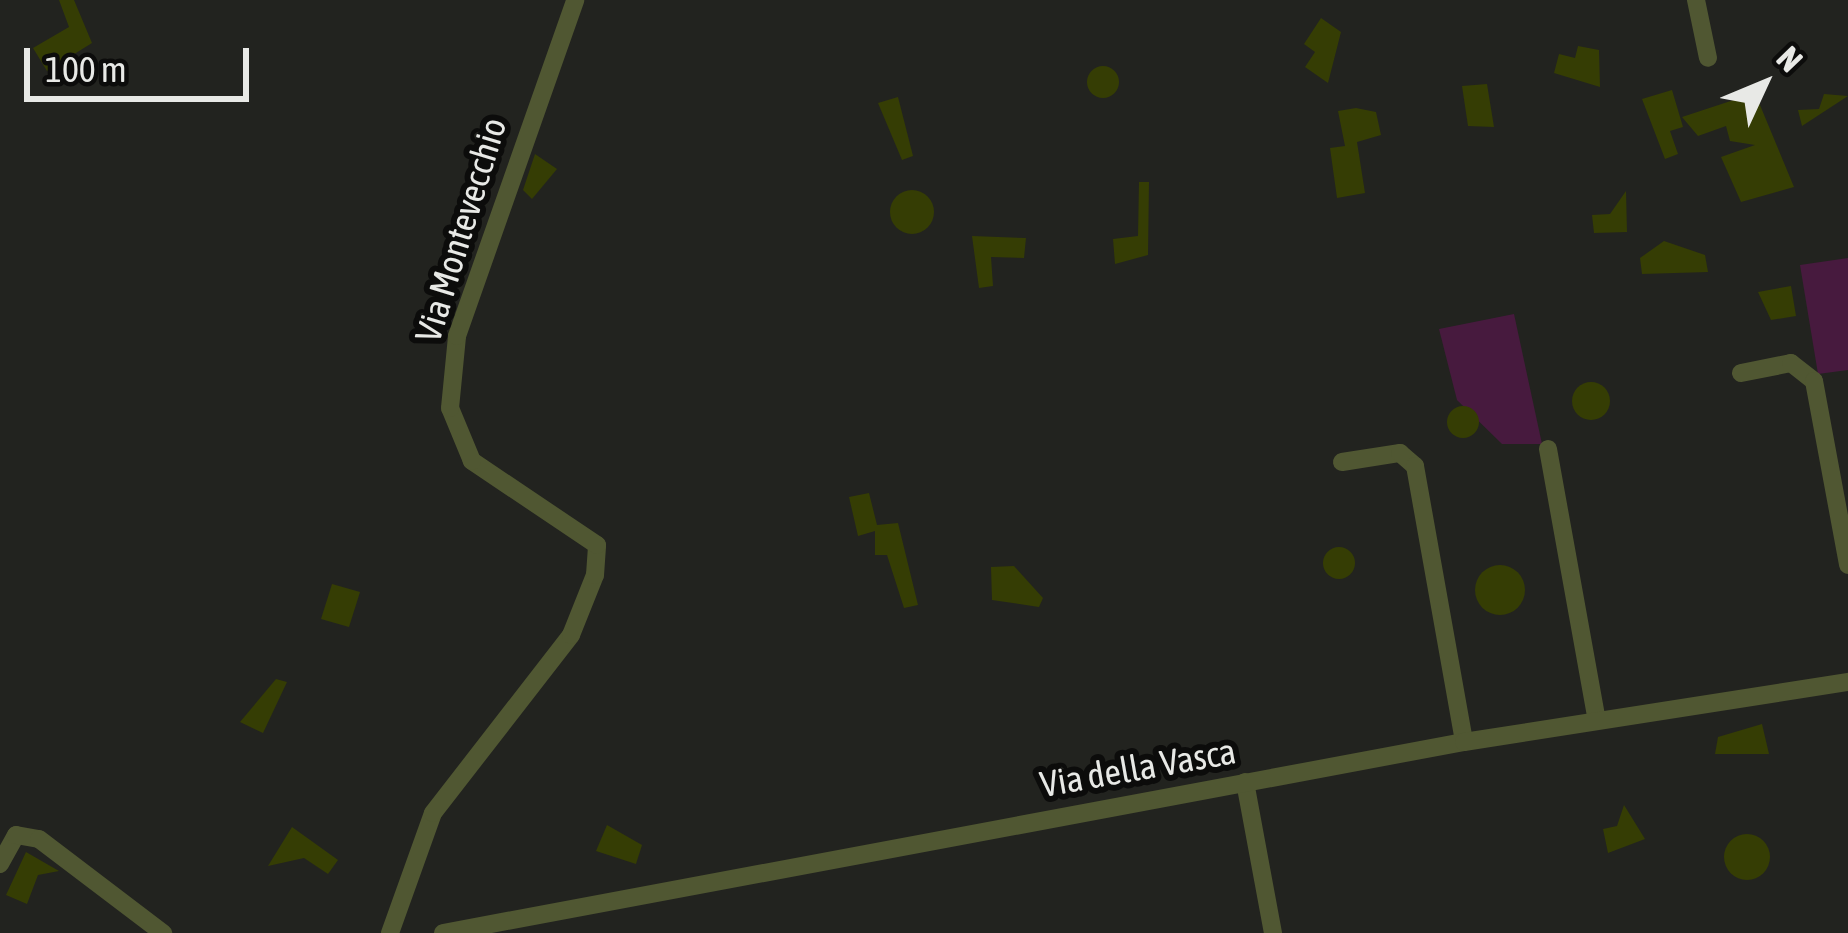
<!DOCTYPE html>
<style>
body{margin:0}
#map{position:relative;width:1848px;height:933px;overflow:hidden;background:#22231f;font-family:"Asap Condensed",sans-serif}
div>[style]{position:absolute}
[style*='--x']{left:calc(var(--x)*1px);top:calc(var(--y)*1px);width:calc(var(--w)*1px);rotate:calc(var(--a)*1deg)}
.green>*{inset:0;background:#471a3e}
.building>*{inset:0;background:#353d04}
.round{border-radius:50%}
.minor>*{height:18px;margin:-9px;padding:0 9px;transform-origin:9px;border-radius:9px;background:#505732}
span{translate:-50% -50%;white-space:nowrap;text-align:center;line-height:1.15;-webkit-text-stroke:12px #0c0c0b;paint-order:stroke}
.street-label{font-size:36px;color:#e8e9e6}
.north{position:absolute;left:1704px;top:24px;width:120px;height:120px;-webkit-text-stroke:9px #0c0c0b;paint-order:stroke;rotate:46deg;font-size:33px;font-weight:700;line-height:48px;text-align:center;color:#e8e9e6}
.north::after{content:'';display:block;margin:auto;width:42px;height:54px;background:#e8e9e6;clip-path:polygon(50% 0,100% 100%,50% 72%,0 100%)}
.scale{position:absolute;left:24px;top:48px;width:225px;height:54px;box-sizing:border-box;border:6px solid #e8e9e6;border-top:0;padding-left:15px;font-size:36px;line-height:42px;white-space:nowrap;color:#e8e9e6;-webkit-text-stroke:9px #0c0c0b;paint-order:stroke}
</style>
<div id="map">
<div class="green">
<div style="clip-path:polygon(1848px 258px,1848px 370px,1818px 374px,1800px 265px)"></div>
<div style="clip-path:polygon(1514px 314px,1542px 444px,1502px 444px,1457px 400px,1439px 329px)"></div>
</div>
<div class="building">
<div style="clip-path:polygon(59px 0,74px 0,92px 43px,47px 71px,33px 48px,69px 27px)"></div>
<div style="clip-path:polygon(1321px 18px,1341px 32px,1328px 83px,1305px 67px,1315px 52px,1304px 44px)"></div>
<div style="clip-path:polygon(1578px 46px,1599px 50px,1600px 87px,1554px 73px,1559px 54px,1575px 58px)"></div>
<div class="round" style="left:1087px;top:66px;width:32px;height:32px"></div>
<div style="clip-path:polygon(1487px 84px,1494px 127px,1468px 126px,1462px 86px)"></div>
<div style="clip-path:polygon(1672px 90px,1683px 127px,1670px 131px,1678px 154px,1665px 159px,1642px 99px)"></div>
<div style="clip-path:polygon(1755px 93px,1794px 187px,1741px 202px,1721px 157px,1755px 145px,1730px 141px,1726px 126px,1698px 136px,1682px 117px)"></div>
<div style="clip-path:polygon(1824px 94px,1848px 96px,1802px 126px,1798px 110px,1819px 109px)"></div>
<div style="clip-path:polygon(898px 97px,913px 156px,902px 160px,878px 103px)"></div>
<div style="clip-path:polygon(1356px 108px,1376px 112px,1381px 135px,1357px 142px,1365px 193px,1337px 198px,1330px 148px,1345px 146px,1338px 111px)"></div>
<div style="clip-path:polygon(535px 154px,557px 169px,532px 199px,523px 190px)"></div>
<div style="clip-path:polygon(1139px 182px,1149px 182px,1148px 255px,1115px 264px,1113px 239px,1138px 236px)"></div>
<div class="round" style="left:890px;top:190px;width:44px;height:44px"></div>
<div style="clip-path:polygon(1626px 191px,1627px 232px,1594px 233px,1592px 215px,1610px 214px)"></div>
<div style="clip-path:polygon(972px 236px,1026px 238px,1024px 258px,991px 257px,993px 286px,979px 288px)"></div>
<div style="clip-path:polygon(1664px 241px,1705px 255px,1708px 272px,1642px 274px,1640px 258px)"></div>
<div style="clip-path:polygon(1791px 286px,1796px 316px,1771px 320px,1758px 292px)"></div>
<div class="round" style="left:1572px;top:382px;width:38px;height:38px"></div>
<div class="round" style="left:1447px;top:406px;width:32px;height:32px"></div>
<div style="clip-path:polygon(869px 493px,877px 525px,898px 523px,918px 605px,904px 608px,887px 555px,875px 555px,875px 531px,858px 536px,849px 497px)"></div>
<div class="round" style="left:1323px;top:547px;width:32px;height:32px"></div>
<div class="round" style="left:1475px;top:565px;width:50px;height:50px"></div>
<div style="clip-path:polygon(1014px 566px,1043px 598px,1039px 607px,992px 600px,991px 567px)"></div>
<div style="clip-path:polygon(332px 584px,360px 592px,349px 627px,321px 619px)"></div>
<div style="clip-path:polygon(276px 679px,287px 682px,263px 733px,240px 722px)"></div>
<div style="clip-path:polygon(1762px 724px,1769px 754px,1715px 754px,1718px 737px)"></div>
<div style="clip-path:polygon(1624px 805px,1645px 839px,1608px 853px,1603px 829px,1617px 826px)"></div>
<div style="clip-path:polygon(607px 825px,642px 845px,636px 864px,596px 851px)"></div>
<div style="clip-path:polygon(292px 827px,338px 860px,328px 874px,304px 858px,268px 866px)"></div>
<div class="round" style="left:1724px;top:834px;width:46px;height:46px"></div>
<div style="clip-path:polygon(26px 852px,59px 871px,38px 875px,27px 904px,6px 895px)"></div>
</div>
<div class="minor">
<div style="--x:1696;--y:0;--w:59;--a:78.3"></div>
<div style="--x:1741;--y:373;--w:51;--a:-11.3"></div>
<div style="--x:1791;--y:363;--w:29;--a:38"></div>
<div style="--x:1814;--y:381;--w:187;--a:79.5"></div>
<div style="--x:1548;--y:449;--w:276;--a:79.8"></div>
<div style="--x:1342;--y:462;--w:59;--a:-8.8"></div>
<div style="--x:1400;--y:453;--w:20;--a:41"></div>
<div style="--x:1415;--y:466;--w:280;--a:79.9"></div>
<div style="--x:1245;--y:782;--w:154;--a:79.5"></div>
<div style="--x:0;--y:864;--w:33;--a:-61"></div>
<div style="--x:16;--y:835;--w:23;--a:10"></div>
<div style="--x:39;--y:839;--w:156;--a:37.2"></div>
<div style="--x:390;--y:933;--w:127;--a:-70.3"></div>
<div style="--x:433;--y:813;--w:225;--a:-52.2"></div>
<div style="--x:571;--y:635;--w:65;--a:-68.2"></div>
<div style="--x:595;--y:575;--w:30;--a:-86"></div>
<div style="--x:597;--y:545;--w:151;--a:-146.1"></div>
<div style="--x:472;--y:461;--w:57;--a:-112.5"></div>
<div style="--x:450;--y:408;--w:72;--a:-84.4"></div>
<div style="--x:457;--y:336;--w:356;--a:-70.6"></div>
<div style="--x:443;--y:933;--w:1039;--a:-10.6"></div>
<div style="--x:1464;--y:742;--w:389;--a:-8.9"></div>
</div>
<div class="street-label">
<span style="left:461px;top:230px;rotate:-73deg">Via Montevecchio</span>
<span style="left:1138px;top:768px;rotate:-10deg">Via della Vasca</span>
</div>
<div class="north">N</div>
<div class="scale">100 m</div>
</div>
